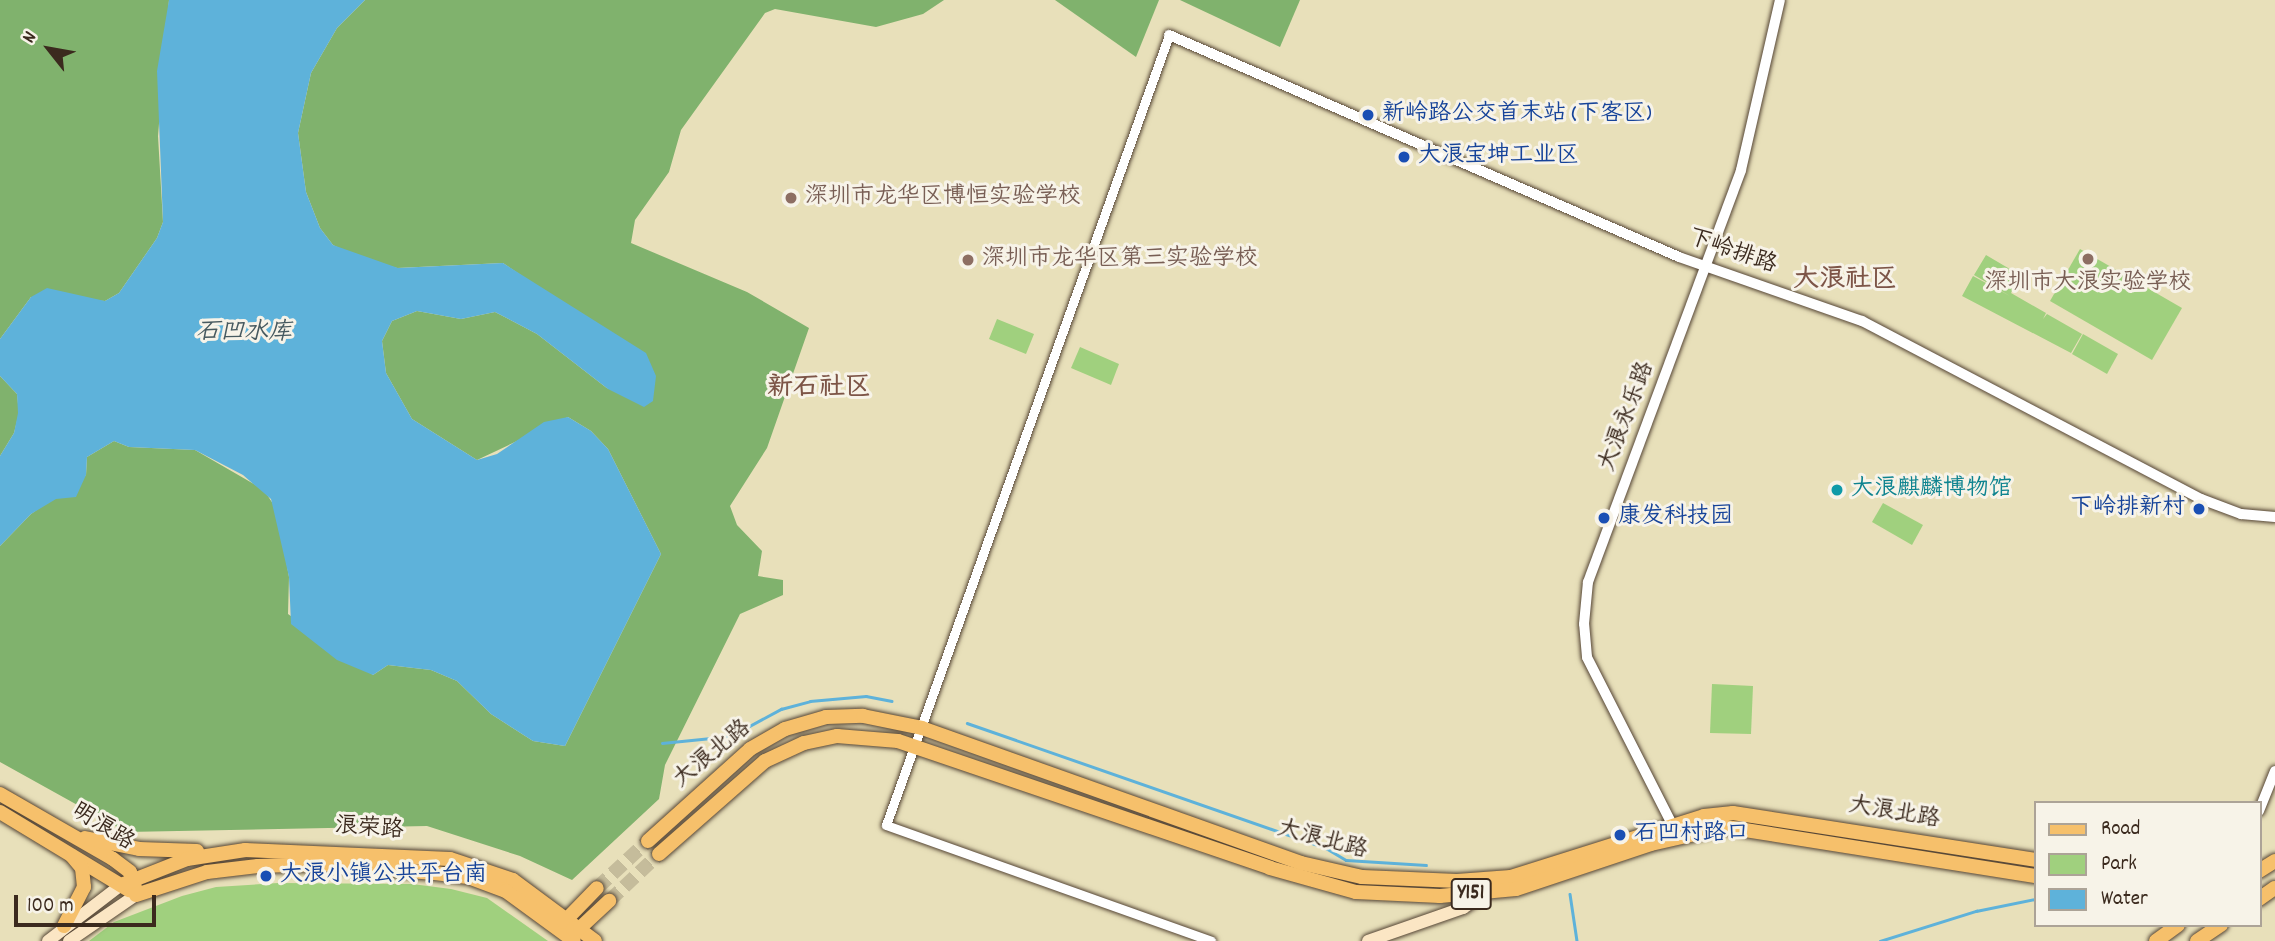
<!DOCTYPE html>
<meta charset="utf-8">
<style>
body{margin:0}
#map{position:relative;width:2275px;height:941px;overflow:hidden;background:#e8e0ba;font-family:Dekko,"LXGW WenKai TC",sans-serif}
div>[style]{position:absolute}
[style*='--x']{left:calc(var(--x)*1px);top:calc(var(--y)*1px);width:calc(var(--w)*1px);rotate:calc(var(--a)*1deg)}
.green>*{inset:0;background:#a0d07e}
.forest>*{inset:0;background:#80b26d}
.water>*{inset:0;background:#5eb2da}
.stream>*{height:2.5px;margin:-1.25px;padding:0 1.25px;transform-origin:1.25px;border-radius:1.25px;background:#5eb2da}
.primary-tunnel>*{height:14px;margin-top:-7px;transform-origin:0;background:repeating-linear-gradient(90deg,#c5bc9b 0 14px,transparent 0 21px)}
.roads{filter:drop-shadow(0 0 2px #554535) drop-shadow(0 0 2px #554535)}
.minor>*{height:9px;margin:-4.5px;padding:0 4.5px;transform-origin:4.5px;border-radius:4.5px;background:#fff}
.tertiary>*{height:10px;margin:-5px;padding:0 5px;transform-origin:5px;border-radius:5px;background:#fff}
.secondary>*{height:12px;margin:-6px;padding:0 6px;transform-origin:6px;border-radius:6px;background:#fbe6c4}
.primary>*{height:14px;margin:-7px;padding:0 7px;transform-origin:7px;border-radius:7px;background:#f6c06b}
.dots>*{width:19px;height:19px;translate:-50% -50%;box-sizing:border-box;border:4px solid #f7f3e8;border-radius:50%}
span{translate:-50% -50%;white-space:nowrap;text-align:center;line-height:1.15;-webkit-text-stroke:6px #f7f3e8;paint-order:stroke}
.shield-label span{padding:2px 5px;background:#f7f3e8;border:2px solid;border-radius:5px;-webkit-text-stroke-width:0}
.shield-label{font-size:21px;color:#3b2a1e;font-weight:700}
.transit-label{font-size:23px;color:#164399}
.left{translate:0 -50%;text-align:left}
.right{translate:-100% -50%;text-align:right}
.education-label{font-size:23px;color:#785e54}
.street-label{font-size:23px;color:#3b2a1e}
.culture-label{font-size:23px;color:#0d838f}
.water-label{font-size:24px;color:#475a60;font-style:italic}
.quarter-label{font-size:26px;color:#7d5547;font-weight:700}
.legend{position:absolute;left:2034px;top:801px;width:228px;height:126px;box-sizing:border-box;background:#f7f3e8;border:2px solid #aca397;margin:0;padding:9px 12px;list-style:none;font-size:21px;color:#3b2a1e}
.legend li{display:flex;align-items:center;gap:14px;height:35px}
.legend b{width:35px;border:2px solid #aca397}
.north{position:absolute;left:14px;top:14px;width:70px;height:70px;-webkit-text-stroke:5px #f7f3e8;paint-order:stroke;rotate:301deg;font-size:19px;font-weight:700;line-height:28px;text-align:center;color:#3b2a1e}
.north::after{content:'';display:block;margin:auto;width:24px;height:32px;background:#3b2a1e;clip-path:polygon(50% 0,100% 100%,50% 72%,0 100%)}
.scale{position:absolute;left:14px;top:895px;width:142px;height:32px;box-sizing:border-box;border:4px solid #3b2a1e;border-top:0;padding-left:9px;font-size:21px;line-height:24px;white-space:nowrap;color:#3b2a1e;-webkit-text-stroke:5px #f7f3e8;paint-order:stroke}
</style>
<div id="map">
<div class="green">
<div style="clip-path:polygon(2080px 249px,2182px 308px,2152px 360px,2050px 301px)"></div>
<div style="clip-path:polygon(1986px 255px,2020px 275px,2011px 293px,2046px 313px,2043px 319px,2047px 314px,2082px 334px,2071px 353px,1962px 296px,1973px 276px,2010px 296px,1974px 275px)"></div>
<div style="clip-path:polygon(997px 319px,1034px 334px,1026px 354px,989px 339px)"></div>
<div style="clip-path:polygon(2083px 334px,2118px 354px,2107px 374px,2072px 354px)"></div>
<div style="clip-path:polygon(1080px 347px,1119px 364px,1111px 385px,1071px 368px)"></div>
<div style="clip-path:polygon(1883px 503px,1923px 525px,1912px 545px,1872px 522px)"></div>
<div style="clip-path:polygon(1712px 684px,1753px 686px,1751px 734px,1710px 733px)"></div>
<div style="clip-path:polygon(278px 883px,412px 884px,451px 889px,487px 898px,548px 941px,89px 941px,114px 922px,182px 896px,216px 887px)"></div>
</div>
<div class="forest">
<div style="clip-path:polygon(0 0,169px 0,158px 136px,163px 222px,157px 238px,119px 293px,105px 301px,31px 297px,0 339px)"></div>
<div style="clip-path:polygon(365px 0,944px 0,923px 14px,876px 27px,775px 9px,765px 13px,681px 130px,669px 172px,635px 220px,631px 243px,747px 292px,809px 328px,767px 448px,730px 506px,737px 525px,762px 551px,758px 576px,783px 580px,783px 595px,740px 614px,665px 765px,659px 799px,572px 880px,520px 856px,427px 826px,126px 832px,0 762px,0 546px,31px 514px,86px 475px,87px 457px,114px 441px,129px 447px,195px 450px,264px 490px,277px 510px,289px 577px,288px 614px,373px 675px,388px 665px,431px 670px,457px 681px,491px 714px,533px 741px,565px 746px,661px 554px,608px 449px,591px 431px,568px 417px,477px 460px,412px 419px,386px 373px,382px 341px,392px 321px,417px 311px,461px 319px,495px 312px,537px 334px,608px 389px,531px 282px,503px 263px,397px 268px,352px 255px,333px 245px,320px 228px,306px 192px,298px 133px,311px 73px,337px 28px)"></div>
<div style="clip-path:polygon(1055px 0,1159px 0,1136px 57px)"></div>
<div style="clip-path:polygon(1180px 0,1300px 0,1280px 47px)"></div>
<div style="clip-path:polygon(0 376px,17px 394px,19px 413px,14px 433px,0 456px)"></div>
</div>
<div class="water">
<div style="clip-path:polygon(169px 0,365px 0,337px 28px,311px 73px,298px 133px,306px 192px,320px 228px,333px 245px,398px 268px,503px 263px,646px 353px,656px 376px,653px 401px,644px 407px,608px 389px,537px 334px,495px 312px,461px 319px,417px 311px,392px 321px,382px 341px,386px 373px,412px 419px,477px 460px,497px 454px,544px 422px,568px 417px,591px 431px,608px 449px,661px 554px,565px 746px,533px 741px,491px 714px,457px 681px,431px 670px,388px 665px,373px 675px,337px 660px,291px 624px,289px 577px,271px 499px,243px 475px,195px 450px,129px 447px,114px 441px,87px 457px,86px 475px,76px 497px,56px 499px,31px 514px,0 546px,0 456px,14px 433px,18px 413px,17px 394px,0 376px,0 339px,31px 297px,47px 288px,105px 301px,119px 293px,157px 238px,163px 222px,157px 71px)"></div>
</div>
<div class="stream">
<div style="--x:967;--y:723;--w:380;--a:19.2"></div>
<div style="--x:1326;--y:848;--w:23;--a:31"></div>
<div style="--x:1346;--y:860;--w:80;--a:3.6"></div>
<div style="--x:662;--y:743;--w:69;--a:-5.8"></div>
<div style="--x:731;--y:736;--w:57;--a:-28.4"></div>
<div style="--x:781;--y:709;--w:30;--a:-15"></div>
<div style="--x:810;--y:701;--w:56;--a:-5.1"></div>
<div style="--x:866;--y:696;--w:26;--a:11"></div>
<div style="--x:1570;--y:894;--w:48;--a:81.5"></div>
<div style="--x:1880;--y:941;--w:101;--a:-17.4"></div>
<div style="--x:1976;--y:911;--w:60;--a:-11.5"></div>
</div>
<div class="primary-tunnel">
<div style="--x:597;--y:888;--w:69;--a:-42.7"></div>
<div style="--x:609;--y:901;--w:69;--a:-43.2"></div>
</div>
<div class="roads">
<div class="minor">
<div style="--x:1169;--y:35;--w:839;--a:109.71"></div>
<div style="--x:886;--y:825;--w:345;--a:19.6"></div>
</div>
<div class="tertiary">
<div style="--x:1169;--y:35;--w:556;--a:23.52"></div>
<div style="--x:1679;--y:257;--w:194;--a:19.3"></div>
<div style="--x:1862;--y:321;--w:383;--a:27.7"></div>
<div style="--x:2201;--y:499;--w:43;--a:20.6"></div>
<div style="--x:2241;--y:514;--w:34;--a:5"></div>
<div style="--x:2259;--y:811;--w:43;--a:-68.2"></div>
<div style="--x:1676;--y:832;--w:196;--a:-117"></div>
<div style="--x:1587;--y:657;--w:33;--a:-95"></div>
<div style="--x:1584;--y:624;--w:42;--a:-84.6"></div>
<div style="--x:1588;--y:582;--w:439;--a:-69.6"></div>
<div style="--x:1741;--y:170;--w:174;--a:-77.1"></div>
</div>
<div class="secondary">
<div style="--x:48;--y:941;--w:92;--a:-37.5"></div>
<div style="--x:69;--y:941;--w:81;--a:-34.5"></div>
<div style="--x:1368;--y:941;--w:101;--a:-19.2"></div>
<div style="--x:1463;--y:908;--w:14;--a:-34"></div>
<div style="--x:1475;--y:900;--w:6;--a:-90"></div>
</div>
<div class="primary">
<div style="--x:0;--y:794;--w:130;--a:29.9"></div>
<div style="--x:113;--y:859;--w:21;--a:37"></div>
<div style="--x:130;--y:872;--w:16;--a:72"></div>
<div style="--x:0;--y:812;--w:151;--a:31.2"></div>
<div style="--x:85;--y:838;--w:55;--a:11.5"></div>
<div style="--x:139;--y:849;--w:58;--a:2"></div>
<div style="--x:648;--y:841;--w:137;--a:-42"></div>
<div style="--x:750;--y:749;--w:40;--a:-29.7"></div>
<div style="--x:785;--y:729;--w:43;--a:-16.3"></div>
<div style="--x:826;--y:717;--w:37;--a:-2"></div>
<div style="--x:863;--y:716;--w:60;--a:11.5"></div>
<div style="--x:922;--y:728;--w:402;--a:19.6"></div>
<div style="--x:1301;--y:863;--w:63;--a:12.9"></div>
<div style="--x:1362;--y:877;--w:95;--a:2.4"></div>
<div style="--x:1457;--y:881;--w:54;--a:-4.2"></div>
<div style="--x:1511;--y:877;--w:202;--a:-17.5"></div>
<div style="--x:1704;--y:816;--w:29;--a:-6"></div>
<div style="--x:1733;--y:813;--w:306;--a:8.8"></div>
<div style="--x:659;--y:854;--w:141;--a:-41.3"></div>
<div style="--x:765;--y:761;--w:43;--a:-24.8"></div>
<div style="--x:804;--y:743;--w:34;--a:-12"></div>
<div style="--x:837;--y:736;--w:61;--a:4.7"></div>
<div style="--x:898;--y:741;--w:393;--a:18.8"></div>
<div style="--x:1270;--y:868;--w:89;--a:15.6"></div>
<div style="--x:1356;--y:892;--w:84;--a:2.7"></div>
<div style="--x:1440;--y:896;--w:76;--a:-5.3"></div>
<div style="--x:1516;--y:889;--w:142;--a:-18.4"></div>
<div style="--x:1651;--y:844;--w:77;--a:-12.8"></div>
<div style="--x:1726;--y:827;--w:313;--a:9"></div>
<div style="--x:2259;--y:871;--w:19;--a:-32"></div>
<div style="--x:121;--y:885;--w:71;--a:-21.5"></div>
<div style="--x:187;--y:859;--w:59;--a:-8.8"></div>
<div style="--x:245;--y:850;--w:205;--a:2.5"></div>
<div style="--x:450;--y:859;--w:66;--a:18.4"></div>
<div style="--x:513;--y:880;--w:102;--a:36.6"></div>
<div style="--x:136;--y:895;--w:75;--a:-17.9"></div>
<div style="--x:207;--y:872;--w:51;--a:-6.7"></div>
<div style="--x:258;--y:866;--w:63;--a:-1.8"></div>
<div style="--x:321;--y:864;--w:114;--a:4.5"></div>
<div style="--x:435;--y:873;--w:33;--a:7"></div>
<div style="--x:468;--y:877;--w:40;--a:20.2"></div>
<div style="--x:506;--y:891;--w:84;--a:36.3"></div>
<div style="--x:2259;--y:899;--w:19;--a:-35"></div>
<div style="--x:564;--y:922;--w:47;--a:-45.9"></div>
<div style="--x:64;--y:926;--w:44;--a:-62.9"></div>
<div style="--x:84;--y:887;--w:19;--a:-96"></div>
<div style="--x:82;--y:868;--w:16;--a:-130"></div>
<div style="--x:573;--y:929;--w:7;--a:-8"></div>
<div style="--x:580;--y:928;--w:40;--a:-43"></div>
<div style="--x:2156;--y:941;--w:27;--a:-36"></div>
<div style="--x:2197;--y:941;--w:29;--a:-34"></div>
</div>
</div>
<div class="dots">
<div style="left:1368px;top:115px;background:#1a4fb4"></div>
<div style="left:1404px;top:157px;background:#1a4fb4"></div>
<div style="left:791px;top:198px;background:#8d6e63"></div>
<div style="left:2088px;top:259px;background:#8d6e63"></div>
<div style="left:968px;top:260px;background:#8d6e63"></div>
<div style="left:1837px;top:490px;background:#0f9aa8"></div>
<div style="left:2199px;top:509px;background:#1a4fb4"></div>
<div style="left:1604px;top:518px;background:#1a4fb4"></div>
<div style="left:1620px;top:835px;background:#1a4fb4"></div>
<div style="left:266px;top:876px;background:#1a4fb4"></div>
</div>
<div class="shield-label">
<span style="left:1471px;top:894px">Y151</span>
</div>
<div class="transit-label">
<span class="left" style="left:1382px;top:115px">新岭路公交首末站 (下客区)</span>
<span class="left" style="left:1418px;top:157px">大浪宝坤工业区</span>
<span class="right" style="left:2185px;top:509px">下岭排新村</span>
<span class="left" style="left:1618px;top:518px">康发科技园</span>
<span class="left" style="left:1634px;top:835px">石凹村路口</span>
<span class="left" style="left:280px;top:876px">大浪小镇公共平台南</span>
</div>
<div class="education-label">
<span class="left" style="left:805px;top:198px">深圳市龙华区博恒实验学校</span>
<span class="left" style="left:982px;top:260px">深圳市龙华区第三实验学校</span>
<span style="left:2088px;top:284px">深圳市大浪实验学校</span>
</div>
<div class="street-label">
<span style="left:1732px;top:253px;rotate:19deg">下岭排路</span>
<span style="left:1628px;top:417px;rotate:-69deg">大浪永乐路</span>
<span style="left:713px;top:755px;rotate:-39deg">大浪北路</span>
<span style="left:1894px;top:814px;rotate:10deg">大浪北路</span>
<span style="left:102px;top:828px;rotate:32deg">明浪路</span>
<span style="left:369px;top:830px;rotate:4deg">浪荣路</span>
<span style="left:1322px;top:841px;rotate:15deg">大浪北路</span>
</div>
<div class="culture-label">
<span class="left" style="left:1851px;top:490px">大浪麒麟博物馆</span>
</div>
<div class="water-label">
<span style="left:244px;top:334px">石凹水库</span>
</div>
<div class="quarter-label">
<span style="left:1845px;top:281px">大浪社区</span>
<span style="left:819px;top:389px">新石社区</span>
</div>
<ul class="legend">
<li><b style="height:9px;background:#f6c06b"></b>Road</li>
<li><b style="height:19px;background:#a0d07e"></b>Park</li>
<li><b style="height:19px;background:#5eb2da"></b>Water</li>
</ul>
<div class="north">N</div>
<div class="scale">100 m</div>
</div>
